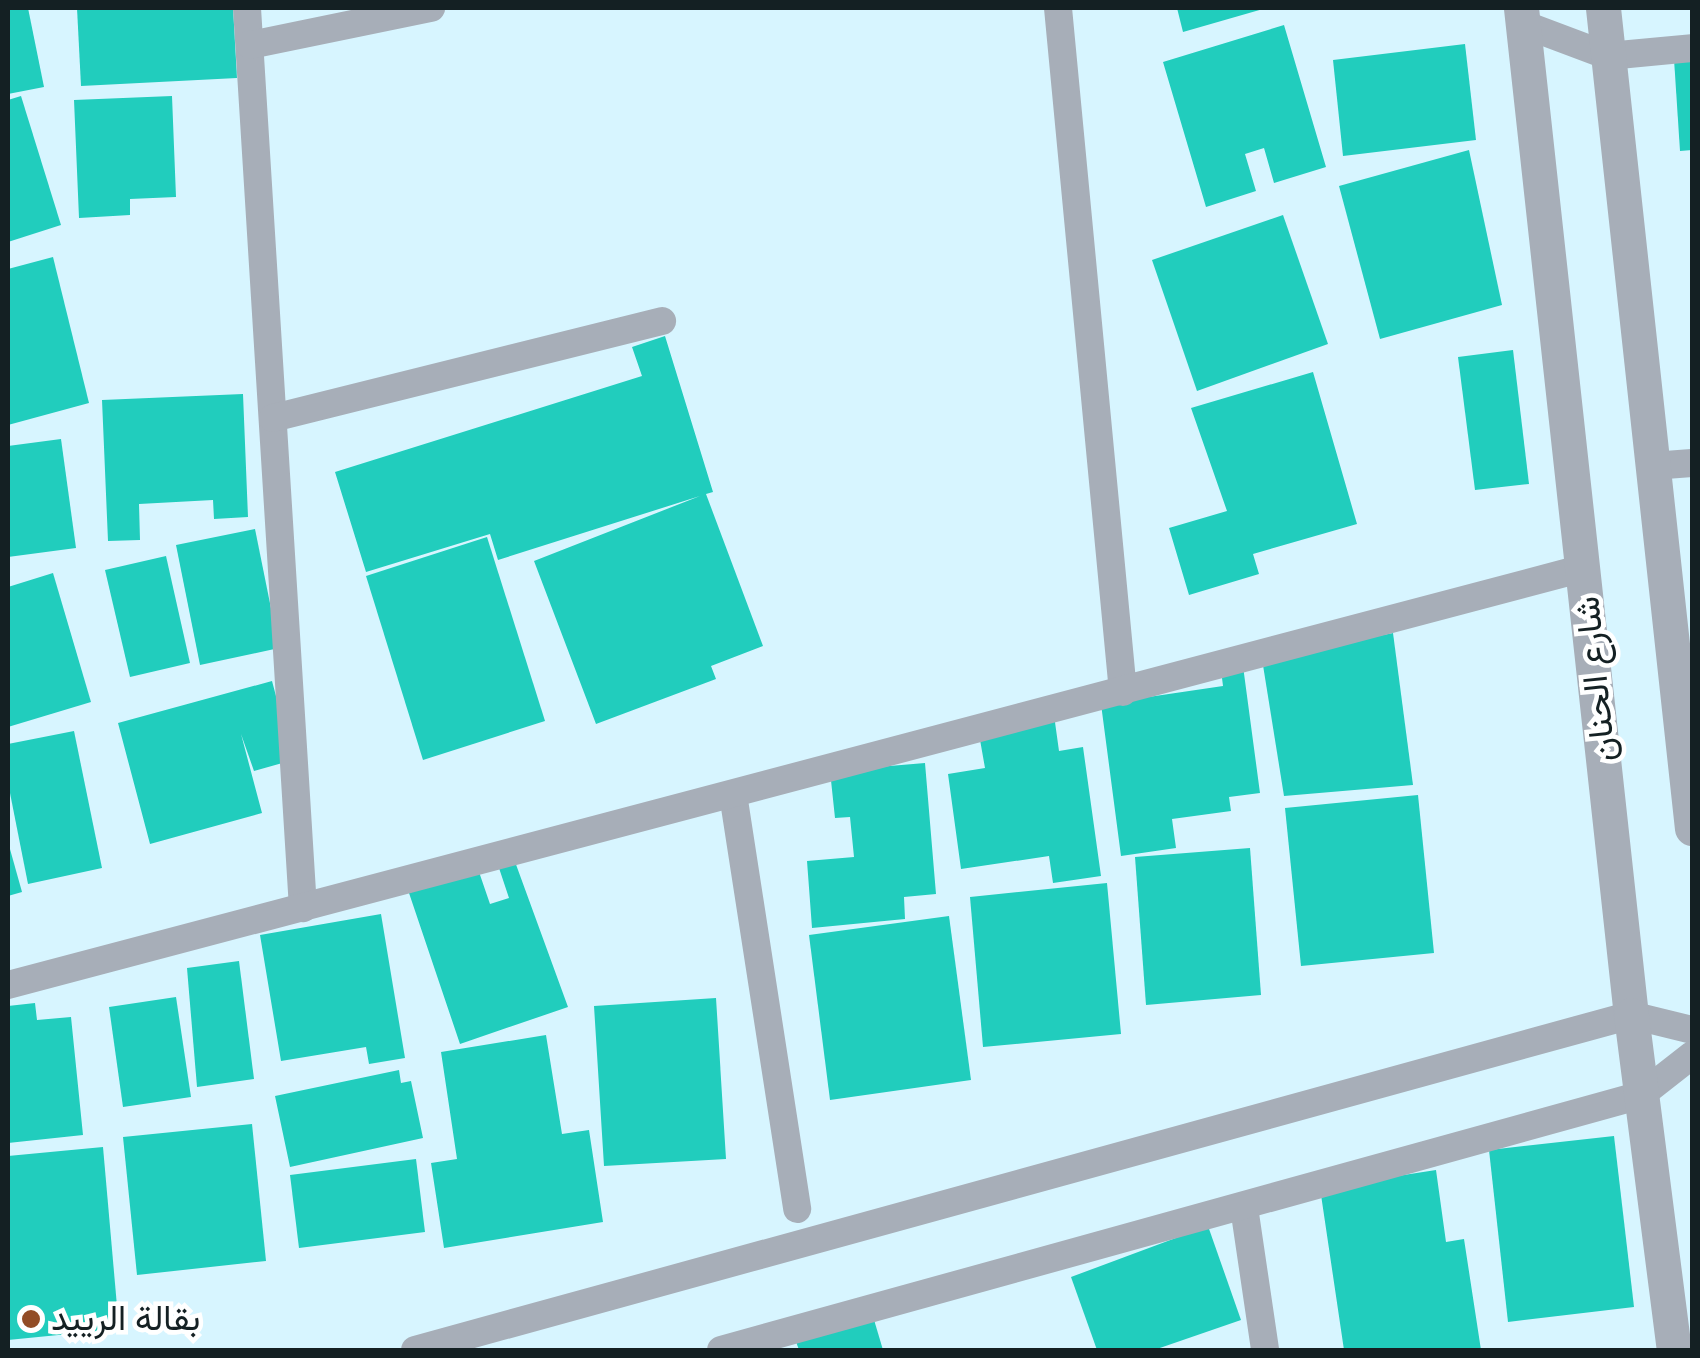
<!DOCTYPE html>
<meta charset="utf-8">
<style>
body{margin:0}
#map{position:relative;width:1700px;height:1358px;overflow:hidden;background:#d7f5ff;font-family:"Nunito Sans",Vazirmatn,sans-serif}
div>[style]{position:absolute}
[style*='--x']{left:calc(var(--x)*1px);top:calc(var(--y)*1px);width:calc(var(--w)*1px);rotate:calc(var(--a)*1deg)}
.building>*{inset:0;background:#21cdbd}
.minor>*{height:28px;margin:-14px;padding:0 14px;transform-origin:14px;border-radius:14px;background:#a7aeb8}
.tertiary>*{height:35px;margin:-17.5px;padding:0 17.5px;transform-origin:17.5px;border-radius:17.5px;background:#a7aeb8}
.dots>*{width:28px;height:28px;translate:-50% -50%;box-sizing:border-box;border:5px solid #fff;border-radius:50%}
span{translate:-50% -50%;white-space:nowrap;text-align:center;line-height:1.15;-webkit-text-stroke:9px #fff;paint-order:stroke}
.street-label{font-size:35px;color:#142023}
.poi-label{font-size:35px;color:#142023}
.left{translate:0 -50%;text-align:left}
.frame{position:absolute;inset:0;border:10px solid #142023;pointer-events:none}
</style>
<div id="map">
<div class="building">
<div style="clip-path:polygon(8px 8px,28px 8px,44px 87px,8px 94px)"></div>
<div style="clip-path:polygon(77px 8px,233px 8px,237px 78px,81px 86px)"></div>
<div style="clip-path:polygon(1177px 8px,1263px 8px,1263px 9px,1183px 32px)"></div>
<div style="clip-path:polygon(1284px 25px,1326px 167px,1274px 183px,1264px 148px,1245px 154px,1256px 191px,1206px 207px,1163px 62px)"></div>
<div style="clip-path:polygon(1465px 44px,1476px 140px,1343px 156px,1333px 60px)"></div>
<div style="clip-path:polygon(1692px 57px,1692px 150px,1680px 151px,1674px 59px)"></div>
<div style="clip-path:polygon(21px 96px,61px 225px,8px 242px,8px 100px)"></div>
<div style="clip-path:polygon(172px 96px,176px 197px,130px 199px,130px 215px,79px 218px,74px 100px)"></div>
<div style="clip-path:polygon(1469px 150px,1502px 305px,1380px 339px,1339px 186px)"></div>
<div style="clip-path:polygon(1283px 215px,1328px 344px,1197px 391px,1152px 260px)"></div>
<div style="clip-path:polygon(53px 257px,89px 403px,8px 425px,8px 269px)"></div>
<div style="clip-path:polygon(665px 336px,713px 492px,706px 494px,763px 646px,711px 666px,716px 679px,596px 724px,534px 561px,700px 496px,498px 560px,490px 534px,366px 572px,335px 472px,642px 376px,632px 347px)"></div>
<div style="clip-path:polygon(1513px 350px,1529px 484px,1475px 490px,1458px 357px)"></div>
<div style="clip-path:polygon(1313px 372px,1357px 524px,1253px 554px,1259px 574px,1189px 595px,1169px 528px,1227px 511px,1191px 408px)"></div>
<div style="clip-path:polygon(243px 394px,248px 517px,214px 519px,213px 500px,139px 504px,140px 540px,108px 541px,102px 400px)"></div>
<div style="clip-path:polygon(61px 439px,76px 548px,8px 557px,8px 446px)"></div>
<div style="clip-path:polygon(255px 529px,279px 648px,200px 665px,176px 545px)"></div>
<div style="clip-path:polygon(487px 537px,545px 721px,423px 760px,366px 576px)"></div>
<div style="clip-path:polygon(166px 556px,190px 663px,130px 677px,105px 570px)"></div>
<div style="clip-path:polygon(53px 573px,91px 702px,8px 727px,8px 587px)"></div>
<div style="clip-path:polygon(1393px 633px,1413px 785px,1284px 796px,1262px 659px)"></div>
<div style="clip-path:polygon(1243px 666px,1260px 793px,1229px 797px,1231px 811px,1172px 819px,1176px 848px,1121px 856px,1101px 704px,1223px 686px,1221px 670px)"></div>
<div style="clip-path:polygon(272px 681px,293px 760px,254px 771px,241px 734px,262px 813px,150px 844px,118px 723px)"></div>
<div style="clip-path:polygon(1054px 715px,1059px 751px,1083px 747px,1101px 876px,1053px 883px,1049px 856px,961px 869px,948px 774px,985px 768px,979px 734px)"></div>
<div style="clip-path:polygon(74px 731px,102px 868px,28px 884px,8px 783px,8px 744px)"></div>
<div style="clip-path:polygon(925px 763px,936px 894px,904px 897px,905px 919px,812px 928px,807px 861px,854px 857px,850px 817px,835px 818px,830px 771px)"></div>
<div style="clip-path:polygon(1418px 795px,1434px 953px,1301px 966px,1285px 808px)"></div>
<div style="clip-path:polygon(8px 842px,22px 892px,8px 896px)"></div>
<div style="clip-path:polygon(1250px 848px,1261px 995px,1146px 1005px,1135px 857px)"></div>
<div style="clip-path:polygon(514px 859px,568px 1007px,460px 1044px,409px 893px,478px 869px,490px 904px,509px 898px,498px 865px)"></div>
<div style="clip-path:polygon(1107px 883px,1121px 1034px,983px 1047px,970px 897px)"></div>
<div style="clip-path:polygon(381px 914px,405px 1058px,369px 1064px,366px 1047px,281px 1061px,260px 935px)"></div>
<div style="clip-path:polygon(949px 916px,971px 1080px,830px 1100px,809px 935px)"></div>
<div style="clip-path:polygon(239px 961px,254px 1079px,197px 1087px,187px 968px)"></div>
<div style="clip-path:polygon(176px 997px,191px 1097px,123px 1107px,109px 1007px)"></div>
<div style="clip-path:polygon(716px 998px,726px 1159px,604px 1166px,594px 1006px)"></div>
<div style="clip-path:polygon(35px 1003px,37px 1020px,71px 1017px,83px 1135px,8px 1143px,8px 1006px)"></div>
<div style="clip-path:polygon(546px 1035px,562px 1134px,589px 1130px,603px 1222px,444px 1248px,431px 1163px,457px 1159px,441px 1052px)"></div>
<div style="clip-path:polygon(399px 1070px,401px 1083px,411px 1081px,423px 1138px,290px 1167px,275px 1096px)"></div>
<div style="clip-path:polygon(252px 1124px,266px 1261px,137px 1275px,123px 1137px)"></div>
<div style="clip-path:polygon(1614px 1136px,1634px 1307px,1508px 1322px,1489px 1150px)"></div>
<div style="clip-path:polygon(103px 1147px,119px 1329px,8px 1340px,8px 1156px)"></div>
<div style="clip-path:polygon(416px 1159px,425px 1232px,299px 1248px,290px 1175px)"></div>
<div style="clip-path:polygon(1436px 1170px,1446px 1242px,1464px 1239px,1481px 1350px,1344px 1350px,1320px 1188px)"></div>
<div style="clip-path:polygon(1208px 1226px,1241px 1320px,1154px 1350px,1097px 1350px,1071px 1277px)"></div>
<div style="clip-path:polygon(872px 1313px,883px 1350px,799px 1350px,794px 1336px)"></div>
</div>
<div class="minor">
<div style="--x:247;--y:8;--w:902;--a:86.44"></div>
<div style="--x:1058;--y:8;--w:687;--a:84.57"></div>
<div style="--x:1523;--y:24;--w:91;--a:20.6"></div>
<div style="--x:1608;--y:56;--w:84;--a:-5.4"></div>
<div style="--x:250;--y:45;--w:185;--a:-11.6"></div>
<div style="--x:273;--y:418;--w:401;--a:-14"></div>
<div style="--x:1652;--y:466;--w:40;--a:-4.3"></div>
<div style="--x:733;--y:794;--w:420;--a:81.2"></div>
<div style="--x:8;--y:985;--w:1630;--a:-14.82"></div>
<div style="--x:1244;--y:1207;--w:145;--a:81.6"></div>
<div style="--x:415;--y:1350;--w:1261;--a:-15.4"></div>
<div style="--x:1631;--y:1015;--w:63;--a:13.8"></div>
<div style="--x:721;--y:1350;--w:955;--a:-15.49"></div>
<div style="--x:1641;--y:1095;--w:65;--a:-38.1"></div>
</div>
<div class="tertiary">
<div style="--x:1521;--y:8;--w:1013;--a:83.77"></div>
<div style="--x:1631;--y:1015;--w:338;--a:82.7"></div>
<div style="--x:1603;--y:8;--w:825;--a:83.81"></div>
</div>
<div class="dots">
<div style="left:31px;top:1319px;background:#924c26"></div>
</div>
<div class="street-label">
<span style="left:1596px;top:679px;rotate:-96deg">شارع الحنان</span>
</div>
<div class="poi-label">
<span class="left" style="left:51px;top:1319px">بقالة الرييد</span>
</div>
<div class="frame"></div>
</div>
